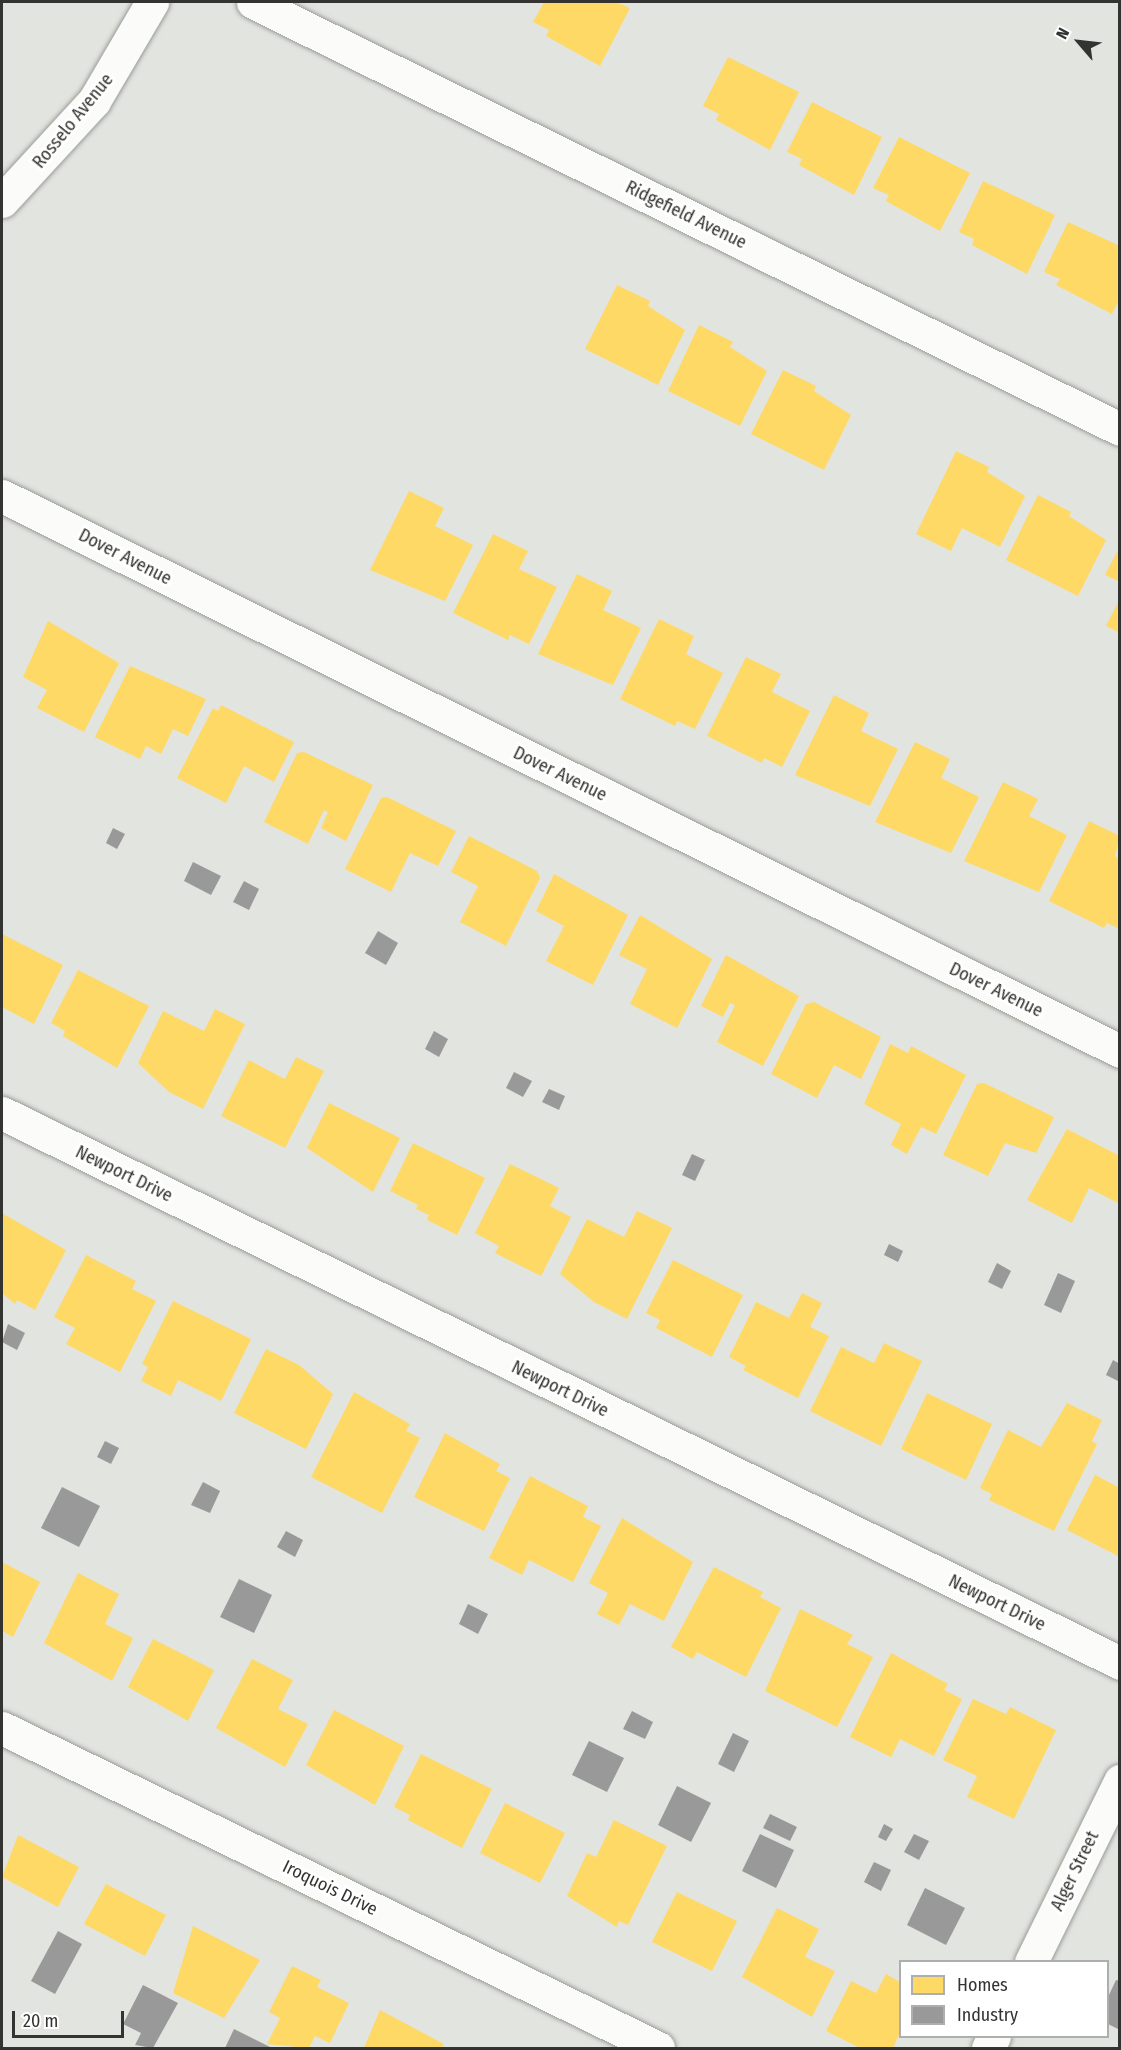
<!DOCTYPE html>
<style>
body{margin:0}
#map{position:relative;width:1121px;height:2050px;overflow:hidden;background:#e2e4df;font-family:"Fira Sans Condensed",sans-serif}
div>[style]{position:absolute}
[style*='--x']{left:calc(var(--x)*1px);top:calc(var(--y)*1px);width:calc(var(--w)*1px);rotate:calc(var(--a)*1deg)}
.homes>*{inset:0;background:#ffd966}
.industry>*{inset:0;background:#999}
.roads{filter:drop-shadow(0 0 2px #9b9c99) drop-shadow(0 0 2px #9b9c99)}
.minor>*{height:33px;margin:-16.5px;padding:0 16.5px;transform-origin:16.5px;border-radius:16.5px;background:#fbfbfa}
span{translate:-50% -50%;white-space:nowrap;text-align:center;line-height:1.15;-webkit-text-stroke:6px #fff;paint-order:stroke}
.street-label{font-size:18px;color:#333431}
.frame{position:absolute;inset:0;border:3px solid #333431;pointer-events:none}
.legend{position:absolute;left:899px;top:1960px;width:210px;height:78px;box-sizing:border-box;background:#fff;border:2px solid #adaead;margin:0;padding:8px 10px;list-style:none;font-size:18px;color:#333431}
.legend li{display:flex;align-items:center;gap:12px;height:30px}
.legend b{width:30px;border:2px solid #adaead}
.north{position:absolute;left:1049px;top:12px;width:60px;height:60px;-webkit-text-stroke:4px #fff;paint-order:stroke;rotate:298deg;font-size:16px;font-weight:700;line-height:24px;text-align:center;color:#333431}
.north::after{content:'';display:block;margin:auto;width:21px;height:27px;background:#333431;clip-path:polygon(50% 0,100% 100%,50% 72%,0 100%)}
.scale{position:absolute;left:12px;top:2011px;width:112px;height:27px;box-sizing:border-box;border:3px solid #333431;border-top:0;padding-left:8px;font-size:18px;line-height:21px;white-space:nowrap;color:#333431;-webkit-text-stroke:4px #fff;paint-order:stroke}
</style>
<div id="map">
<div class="homes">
<div style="clip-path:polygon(544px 2px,616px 2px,630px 8px,600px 66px,546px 36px,549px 30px,533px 22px)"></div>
<div style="clip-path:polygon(728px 57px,799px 92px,770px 150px,716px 120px,719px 114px,703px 106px)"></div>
<div style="clip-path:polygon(812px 102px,882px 137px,854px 195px,799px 165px,802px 159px,787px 152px)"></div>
<div style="clip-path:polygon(899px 137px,970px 173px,940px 231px,886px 201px,889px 195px,873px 188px)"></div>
<div style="clip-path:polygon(983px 181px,1055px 215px,1027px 274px,972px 245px,974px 239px,959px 232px)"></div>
<div style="clip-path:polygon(1068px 222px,1120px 246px,1120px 298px,1112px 314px,1056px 285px,1060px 279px,1044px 272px)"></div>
<div style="clip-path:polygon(617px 285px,650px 301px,648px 306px,685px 330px,658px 385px,585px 349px)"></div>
<div style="clip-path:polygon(699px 325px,733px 342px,730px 347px,767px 371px,740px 426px,668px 391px)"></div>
<div style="clip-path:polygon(783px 370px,816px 386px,814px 391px,851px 415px,824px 470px,751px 434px)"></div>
<div style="clip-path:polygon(956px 451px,989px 467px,987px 472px,1025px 496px,1000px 547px,962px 528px,951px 551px,916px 534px)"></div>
<div style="clip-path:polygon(409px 491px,444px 508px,435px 526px,473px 545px,445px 601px,370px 570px)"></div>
<div style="clip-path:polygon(1038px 495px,1071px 512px,1069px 516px,1106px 540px,1078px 596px,1006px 560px)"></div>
<div style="clip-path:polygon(493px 534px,528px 551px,519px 569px,557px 587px,529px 644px,510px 635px,508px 640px,453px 613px)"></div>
<div style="clip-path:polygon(1120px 546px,1120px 582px,1105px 575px)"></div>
<div style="clip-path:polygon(577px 574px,612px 591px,603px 610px,641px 628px,613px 685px,538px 654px)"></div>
<div style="clip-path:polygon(1120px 598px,1120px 633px,1106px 626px)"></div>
<div style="clip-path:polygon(659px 619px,694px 636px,686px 654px,723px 673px,695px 729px,677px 721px,675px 726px,620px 699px)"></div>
<div style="clip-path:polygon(48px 621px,119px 663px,84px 732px,37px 708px,47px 690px,23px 677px)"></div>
<div style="clip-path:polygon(746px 657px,781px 674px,772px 692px,810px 711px,782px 767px,764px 758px,762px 763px,707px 736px)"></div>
<div style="clip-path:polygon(130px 666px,206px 699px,188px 736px,173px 729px,161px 754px,146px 746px,140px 759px,95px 737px)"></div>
<div style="clip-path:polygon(834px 695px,869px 713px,861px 731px,898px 749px,870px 806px,795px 775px)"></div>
<div style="clip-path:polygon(221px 705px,294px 742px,274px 782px,244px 766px,226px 803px,177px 778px,213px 708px,218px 711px)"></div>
<div style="clip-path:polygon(915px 742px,950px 759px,941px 778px,979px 797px,951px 853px,875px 822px)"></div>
<div style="clip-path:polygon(304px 752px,373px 785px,346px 841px,321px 828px,328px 812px,324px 810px,308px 844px,264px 822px,297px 753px)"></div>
<div style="clip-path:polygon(1003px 782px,1038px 799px,1029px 816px,1067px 835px,1039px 892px,964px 861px)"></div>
<div style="clip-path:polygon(387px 797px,456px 831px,438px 866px,410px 853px,391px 892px,345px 869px,381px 798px)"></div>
<div style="clip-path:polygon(1089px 821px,1120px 836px,1115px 856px,1120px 859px,1120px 929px,1107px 923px,1104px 928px,1049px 901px)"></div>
<div style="clip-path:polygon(469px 836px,537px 871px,540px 878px,506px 946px,460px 922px,478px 886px,451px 872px)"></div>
<div style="clip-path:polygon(554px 874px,628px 915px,593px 985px,546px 961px,564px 926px,536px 911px)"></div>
<div style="clip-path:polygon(640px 915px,712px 959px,677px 1028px,630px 1004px,647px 969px,619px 955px)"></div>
<div style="clip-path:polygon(2px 934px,63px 965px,34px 1024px,2px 1007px)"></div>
<div style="clip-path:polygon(726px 955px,799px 996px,763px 1066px,717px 1042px,735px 1005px,730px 1003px,723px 1017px,701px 1006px)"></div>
<div style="clip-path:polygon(78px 970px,149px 1006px,117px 1068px,63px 1036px,65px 1031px,51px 1023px)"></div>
<div style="clip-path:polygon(814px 1002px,881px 1037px,861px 1079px,834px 1065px,817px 1098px,771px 1074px,806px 1004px)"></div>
<div style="clip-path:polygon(215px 1009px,245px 1024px,203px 1109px,169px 1092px,138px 1063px,163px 1011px,204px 1031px)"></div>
<div style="clip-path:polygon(890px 1044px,908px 1053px,911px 1046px,966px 1075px,936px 1134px,921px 1127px,907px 1154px,891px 1145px,901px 1124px,864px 1104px)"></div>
<div style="clip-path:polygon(296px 1057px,324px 1071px,285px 1148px,221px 1116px,249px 1060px,285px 1079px)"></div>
<div style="clip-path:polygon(984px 1083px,1054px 1117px,1036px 1153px,1005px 1143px,988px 1176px,943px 1155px,977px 1084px)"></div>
<div style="clip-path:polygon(329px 1103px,400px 1138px,373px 1192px,307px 1148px)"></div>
<div style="clip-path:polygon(1067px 1129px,1120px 1156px,1118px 1203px,1089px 1188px,1072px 1223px,1027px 1200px)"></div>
<div style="clip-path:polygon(413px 1143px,485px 1178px,457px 1235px,427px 1220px,429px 1215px,416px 1209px,418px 1205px,390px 1191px)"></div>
<div style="clip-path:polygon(510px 1164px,559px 1188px,550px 1206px,571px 1217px,541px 1276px,495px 1253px,499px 1246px,475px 1233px)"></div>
<div style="clip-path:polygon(637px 1211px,672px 1228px,627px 1319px,594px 1302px,560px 1274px,587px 1219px,624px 1237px)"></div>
<div style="clip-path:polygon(2px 1213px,66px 1250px,35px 1310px,17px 1300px,15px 1304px,2px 1293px)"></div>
<div style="clip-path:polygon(86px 1255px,136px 1281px,132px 1289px,156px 1301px,120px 1372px,66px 1344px,75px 1328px,54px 1317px)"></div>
<div style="clip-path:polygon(673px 1260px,743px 1295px,712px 1357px,656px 1328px,660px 1320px,646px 1313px)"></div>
<div style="clip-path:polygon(802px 1293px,822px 1303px,810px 1327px,829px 1336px,798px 1398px,743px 1370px,746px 1366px,729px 1357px,756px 1302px,789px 1318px)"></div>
<div style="clip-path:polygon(173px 1301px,251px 1339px,221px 1401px,178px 1380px,171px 1396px,141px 1381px,148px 1367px,142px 1364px)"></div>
<div style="clip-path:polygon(884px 1343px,922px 1361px,881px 1446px,810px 1411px,841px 1347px,874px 1363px)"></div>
<div style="clip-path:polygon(266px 1349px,299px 1365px,333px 1394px,306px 1449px,234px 1413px)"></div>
<div style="clip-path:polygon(354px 1392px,410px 1424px,406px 1431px,420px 1438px,382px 1513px,311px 1477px)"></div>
<div style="clip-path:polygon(927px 1393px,992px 1424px,966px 1480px,901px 1449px)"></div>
<div style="clip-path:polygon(1067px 1403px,1102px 1420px,1092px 1441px,1097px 1444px,1054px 1531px,989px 1500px,992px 1494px,980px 1488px,1008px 1430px,1041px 1447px)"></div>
<div style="clip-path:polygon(445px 1433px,500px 1464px,496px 1471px,510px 1478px,484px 1531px,414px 1497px)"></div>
<div style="clip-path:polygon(1095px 1475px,1120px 1488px,1120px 1557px,1067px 1530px)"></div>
<div style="clip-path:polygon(530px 1476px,588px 1506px,583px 1517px,601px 1526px,573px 1582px,529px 1560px,522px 1575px,489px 1558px)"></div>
<div style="clip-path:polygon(622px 1518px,693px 1562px,664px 1621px,630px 1604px,619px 1625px,597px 1614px,608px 1593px,589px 1583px)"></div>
<div style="clip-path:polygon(2px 1562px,40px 1582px,13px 1637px,2px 1631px)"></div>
<div style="clip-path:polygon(714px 1567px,763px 1592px,760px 1597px,781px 1608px,746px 1677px,697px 1652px,693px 1659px,671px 1647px)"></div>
<div style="clip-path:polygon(78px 1573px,119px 1594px,105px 1624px,133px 1638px,112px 1681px,44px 1643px)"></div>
<div style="clip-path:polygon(800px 1609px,853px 1635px,847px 1644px,873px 1657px,837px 1727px,765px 1691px)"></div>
<div style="clip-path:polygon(153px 1639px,214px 1670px,188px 1721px,128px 1687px)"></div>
<div style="clip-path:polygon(891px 1653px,948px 1684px,944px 1690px,962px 1699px,934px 1756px,900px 1739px,891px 1757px,850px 1737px)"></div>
<div style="clip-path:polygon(252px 1659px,293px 1680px,278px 1709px,308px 1724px,285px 1767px,216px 1728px)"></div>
<div style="clip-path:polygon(973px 1699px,1006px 1714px,1010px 1707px,1056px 1730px,1014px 1819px,967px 1797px,977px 1776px,943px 1760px)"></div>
<div style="clip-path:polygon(334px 1710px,404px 1746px,375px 1805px,306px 1765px)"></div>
<div style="clip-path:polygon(421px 1754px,492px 1789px,462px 1848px,408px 1820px,410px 1815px,394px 1807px)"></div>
<div style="clip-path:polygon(505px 1803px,565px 1833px,540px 1883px,480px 1853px)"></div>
<div style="clip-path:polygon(614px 1820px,667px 1846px,628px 1925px,619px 1921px,617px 1927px,567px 1896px,587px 1853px,596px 1857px)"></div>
<div style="clip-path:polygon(18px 1835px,79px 1867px,58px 1907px,2px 1877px)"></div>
<div style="clip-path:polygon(106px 1884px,166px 1915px,145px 1956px,84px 1924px)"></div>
<div style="clip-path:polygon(677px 1892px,737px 1921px,712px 1971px,652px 1942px)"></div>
<div style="clip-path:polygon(777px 1908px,819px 1929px,805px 1957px,835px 1971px,812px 2017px,742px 1977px)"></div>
<div style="clip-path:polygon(193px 1926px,260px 1960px,224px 2018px,173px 1993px)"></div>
<div style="clip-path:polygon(292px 1966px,321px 1980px,317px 1987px,349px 2003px,330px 2043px,315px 2036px,309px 2048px,267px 2044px,280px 2018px,269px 2012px)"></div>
<div style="clip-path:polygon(886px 1974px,900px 1982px,900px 2033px,893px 2048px,860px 2048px,826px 2031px,851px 1981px,876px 1993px)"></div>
<div style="clip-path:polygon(380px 2010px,444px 2044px,442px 2048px,364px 2048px)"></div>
</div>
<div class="industry">
<div style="clip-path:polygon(113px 828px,125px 834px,117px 849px,106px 843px)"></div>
<div style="clip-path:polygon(193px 862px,221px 876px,211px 895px,184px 881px)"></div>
<div style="clip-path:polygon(244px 881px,259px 889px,249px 910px,233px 902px)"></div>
<div style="clip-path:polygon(378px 931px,398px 943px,386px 965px,365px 953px)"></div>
<div style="clip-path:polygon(434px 1031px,448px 1039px,439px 1057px,425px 1049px)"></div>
<div style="clip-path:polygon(514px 1072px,532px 1081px,523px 1097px,506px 1088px)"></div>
<div style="clip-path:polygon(549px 1089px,565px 1096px,559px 1110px,542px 1102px)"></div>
<div style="clip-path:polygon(692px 1154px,705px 1160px,695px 1181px,682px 1175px)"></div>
<div style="clip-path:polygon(889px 1244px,903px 1251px,898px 1262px,884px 1255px)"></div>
<div style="clip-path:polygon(997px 1263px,1011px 1271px,1002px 1289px,988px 1282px)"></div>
<div style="clip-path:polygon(1058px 1273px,1075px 1281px,1061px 1313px,1044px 1305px)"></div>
<div style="clip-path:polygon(8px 1324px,25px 1333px,17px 1350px,2px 1342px)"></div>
<div style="clip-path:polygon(1113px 1360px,1120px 1364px,1120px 1382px,1106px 1375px)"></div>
<div style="clip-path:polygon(105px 1441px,119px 1448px,111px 1464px,97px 1457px)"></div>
<div style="clip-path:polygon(203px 1482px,220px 1491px,210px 1513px,191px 1505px)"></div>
<div style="clip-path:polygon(62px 1487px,100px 1506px,79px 1547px,41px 1528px)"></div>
<div style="clip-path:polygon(286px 1531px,303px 1540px,295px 1557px,277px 1547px)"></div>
<div style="clip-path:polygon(239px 1579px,272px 1595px,254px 1633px,220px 1617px)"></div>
<div style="clip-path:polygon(468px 1604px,488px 1614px,478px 1634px,459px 1624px)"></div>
<div style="clip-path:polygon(632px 1711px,653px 1722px,645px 1739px,623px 1729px)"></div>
<div style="clip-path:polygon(733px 1733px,749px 1741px,734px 1772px,718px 1764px)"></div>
<div style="clip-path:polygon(589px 1741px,624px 1758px,607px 1792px,572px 1775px)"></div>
<div style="clip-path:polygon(677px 1786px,711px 1803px,691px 1842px,658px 1825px)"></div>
<div style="clip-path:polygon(770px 1814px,797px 1827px,790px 1841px,763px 1828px)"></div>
<div style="clip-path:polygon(884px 1824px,893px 1829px,886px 1841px,878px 1837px)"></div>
<div style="clip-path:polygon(760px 1834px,794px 1850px,776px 1888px,742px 1871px)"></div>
<div style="clip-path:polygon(914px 1834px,929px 1841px,919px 1860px,904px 1852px)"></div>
<div style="clip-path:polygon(874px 1862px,891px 1870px,881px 1891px,864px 1882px)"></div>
<div style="clip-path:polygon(925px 1888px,965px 1908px,946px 1945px,907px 1925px)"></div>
<div style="clip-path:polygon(58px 1931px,82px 1944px,55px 1994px,31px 1981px)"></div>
<div style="clip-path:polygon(1116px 1980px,1120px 1981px,1120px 2030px,1108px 2024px,1108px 1997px)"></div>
<div style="clip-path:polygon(143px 1985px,178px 2003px,153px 2048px,135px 2045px,141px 2033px,123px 2024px)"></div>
<div style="clip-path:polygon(234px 2029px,270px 2047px,269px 2048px,225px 2048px)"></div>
</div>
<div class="roads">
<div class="minor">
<div style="--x:253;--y:2;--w:966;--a:26.22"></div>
<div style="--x:2;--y:201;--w:136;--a:-47.4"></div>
<div style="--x:94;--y:101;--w:115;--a:-59.6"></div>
<div style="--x:2;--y:496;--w:1248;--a:26.4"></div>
<div style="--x:2;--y:1113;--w:1246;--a:26.19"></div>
<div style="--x:2;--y:1728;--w:730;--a:26"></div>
<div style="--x:1031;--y:1962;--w:202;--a:-63.8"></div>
<div style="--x:988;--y:2048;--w:13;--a:-63"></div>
</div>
</div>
<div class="street-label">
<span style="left:73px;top:121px;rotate:-51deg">Rosselo Avenue</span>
<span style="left:686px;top:215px;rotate:26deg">Ridgefield Avenue</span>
<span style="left:125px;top:557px;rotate:27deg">Dover Avenue</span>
<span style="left:560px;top:774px;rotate:26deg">Dover Avenue</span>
<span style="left:996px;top:990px;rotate:26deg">Dover Avenue</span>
<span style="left:124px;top:1174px;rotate:26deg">Newport Drive</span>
<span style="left:560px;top:1389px;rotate:26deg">Newport Drive</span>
<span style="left:997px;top:1603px;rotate:26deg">Newport Drive</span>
<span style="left:1075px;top:1871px;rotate:-64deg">Alger Street</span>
<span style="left:330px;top:1888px;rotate:26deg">Iroquois Drive</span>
</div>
<div class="frame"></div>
<ul class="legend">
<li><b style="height:16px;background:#ffd966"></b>Homes</li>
<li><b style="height:16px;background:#999"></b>Industry</li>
</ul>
<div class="north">N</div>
<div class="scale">20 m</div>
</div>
